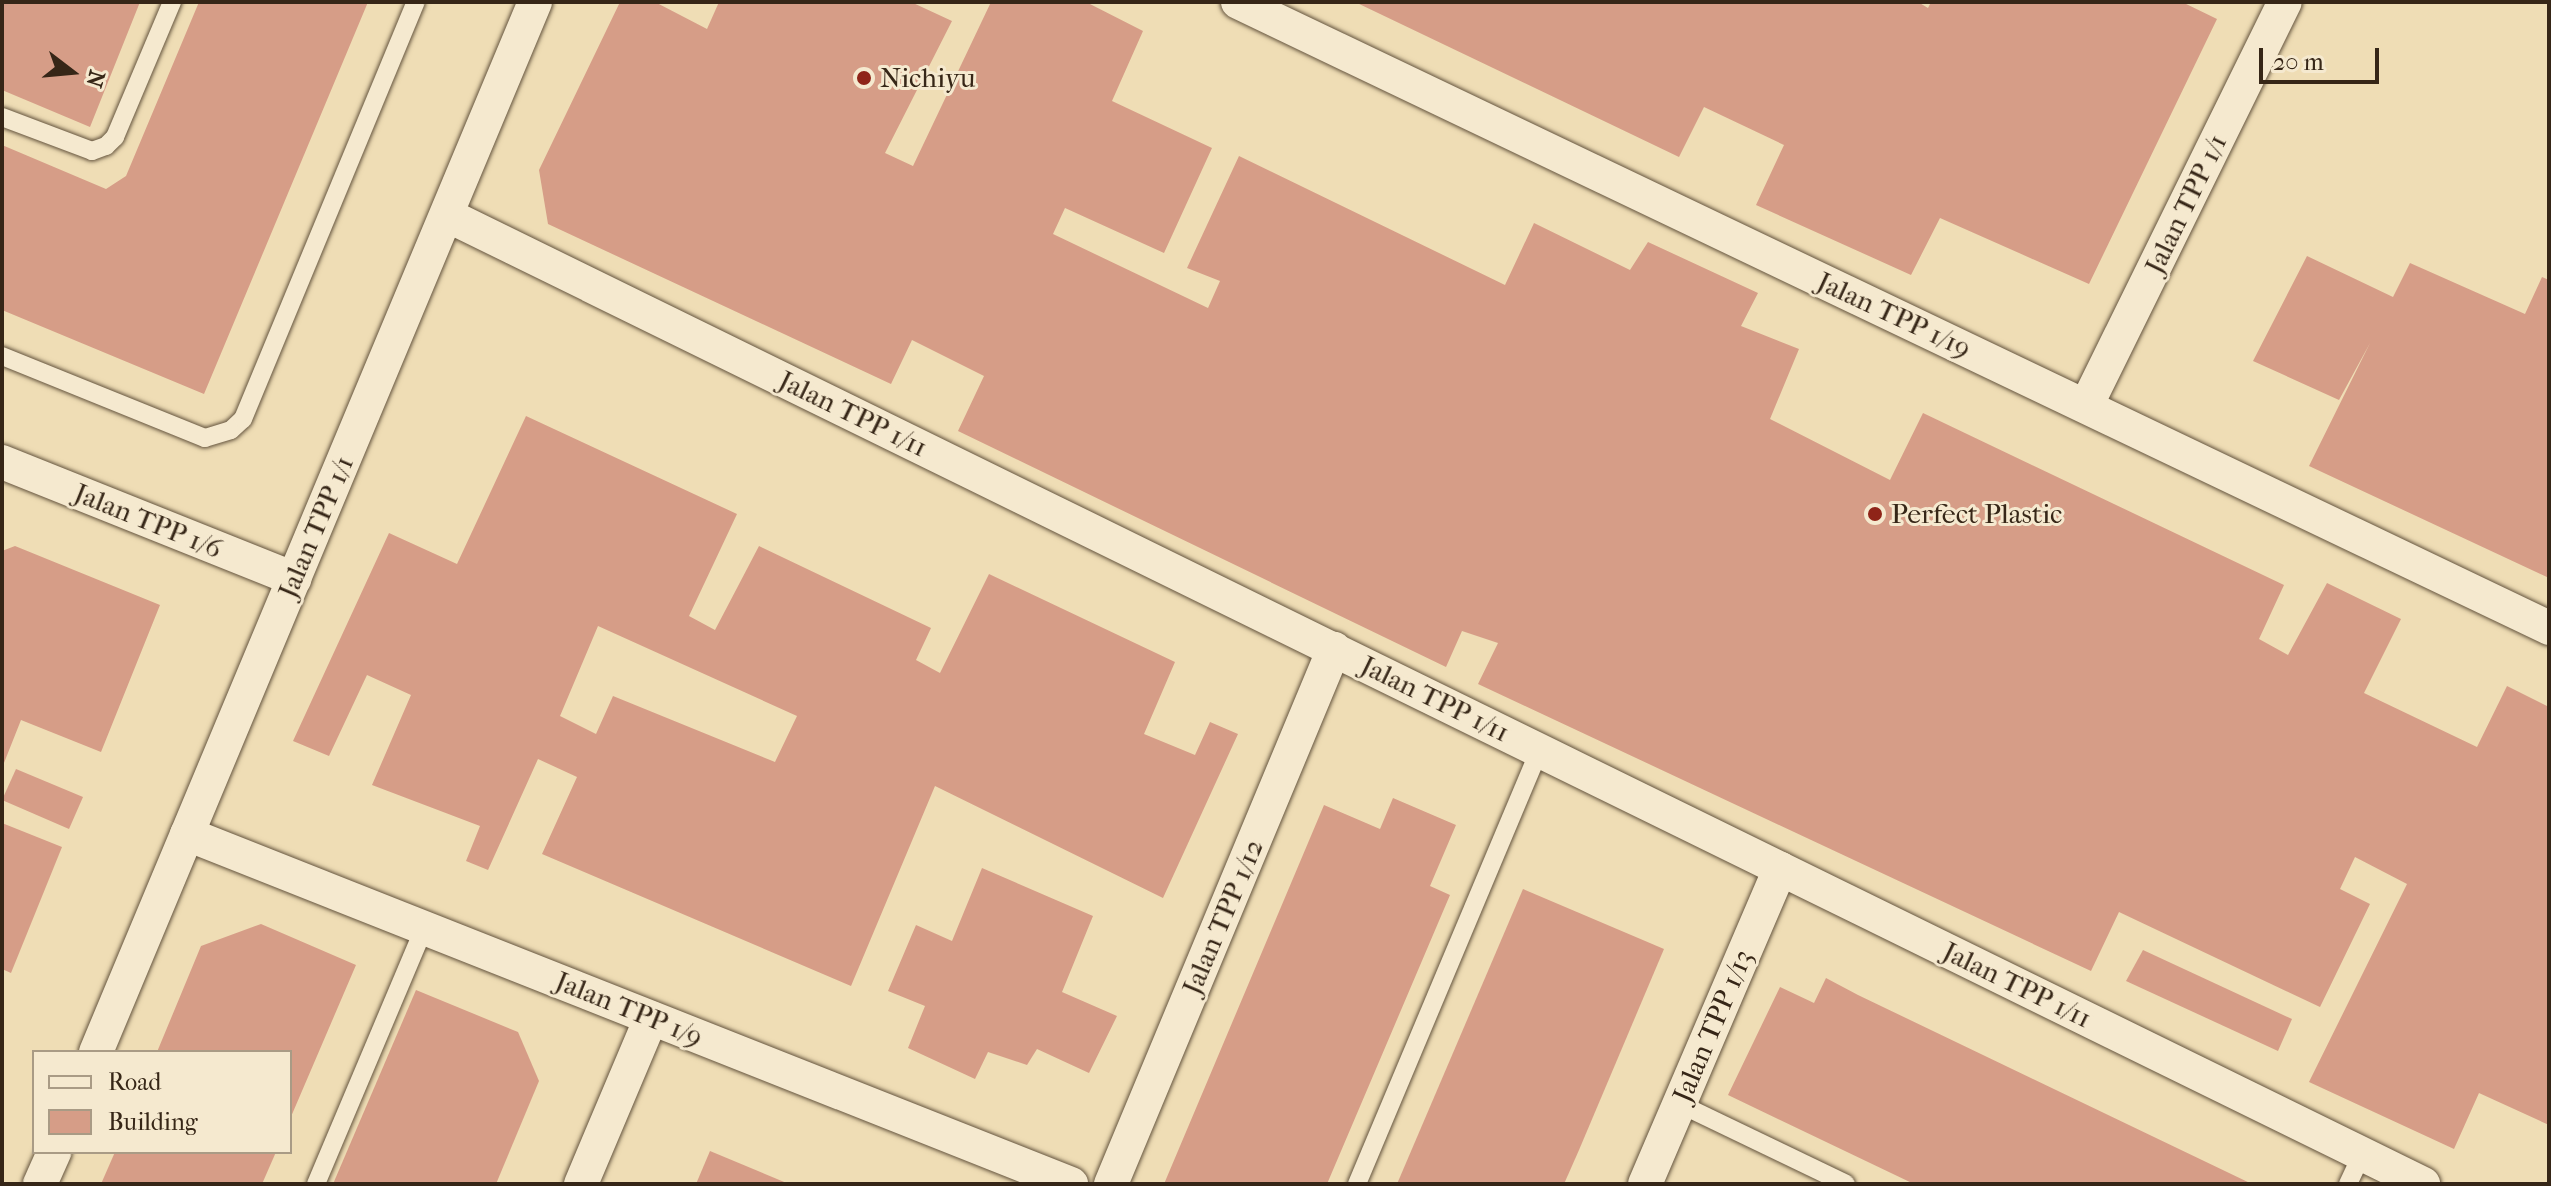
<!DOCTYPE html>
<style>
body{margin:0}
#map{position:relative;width:2551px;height:1186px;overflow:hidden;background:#efddb5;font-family:"IM FELL French Canon",serif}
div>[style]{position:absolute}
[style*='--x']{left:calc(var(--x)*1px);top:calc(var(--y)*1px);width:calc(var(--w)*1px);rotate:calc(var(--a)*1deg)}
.building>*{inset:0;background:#d69d87}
.roads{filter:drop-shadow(0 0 2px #64543e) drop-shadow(0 0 2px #64543e)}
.service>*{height:18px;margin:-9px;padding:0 9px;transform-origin:9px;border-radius:9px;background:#f5e9cf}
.minor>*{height:34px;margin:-17px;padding:0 17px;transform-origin:17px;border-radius:17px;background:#f5e9cf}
.dots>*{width:22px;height:22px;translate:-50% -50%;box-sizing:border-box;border:4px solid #f5e9cf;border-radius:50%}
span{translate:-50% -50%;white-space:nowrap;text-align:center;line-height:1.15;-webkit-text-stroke:6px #f5e9cf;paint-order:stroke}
.poi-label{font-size:28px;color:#362617}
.left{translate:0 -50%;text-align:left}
.street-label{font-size:28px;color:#362617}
.frame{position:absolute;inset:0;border:4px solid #362617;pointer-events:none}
.legend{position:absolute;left:32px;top:1050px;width:260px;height:104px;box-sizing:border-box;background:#f5e9cf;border:2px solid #a99b85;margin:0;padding:10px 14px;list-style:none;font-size:24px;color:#362617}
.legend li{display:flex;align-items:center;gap:16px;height:40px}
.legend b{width:40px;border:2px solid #a99b85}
.north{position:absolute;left:32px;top:32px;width:80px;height:80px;-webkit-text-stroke:6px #f5e9cf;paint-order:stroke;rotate:106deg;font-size:22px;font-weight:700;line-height:32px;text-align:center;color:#362617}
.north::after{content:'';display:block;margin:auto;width:28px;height:36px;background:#362617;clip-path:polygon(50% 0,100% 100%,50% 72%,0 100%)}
.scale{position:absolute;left:2259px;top:48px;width:120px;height:36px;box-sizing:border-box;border:4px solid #362617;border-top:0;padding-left:10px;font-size:24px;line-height:28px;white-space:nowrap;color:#362617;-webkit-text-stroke:6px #f5e9cf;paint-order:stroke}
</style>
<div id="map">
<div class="building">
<div style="clip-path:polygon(2px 2px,140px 2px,90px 127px,2px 90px)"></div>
<div style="clip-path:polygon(199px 2px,368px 2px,204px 394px,2px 310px,2px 145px,106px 189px,126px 176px)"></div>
<div style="clip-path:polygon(620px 2px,655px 2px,707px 29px,719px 2px,911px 2px,952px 21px,885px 153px,913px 166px,991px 2px,1086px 2px,1143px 31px,1112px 101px,1212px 148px,1164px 253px,1065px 208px,1053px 234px,1208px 308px,1220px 281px,1187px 268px,1239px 156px,1505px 285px,1534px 223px,1630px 270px,1648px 242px,1758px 293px,1741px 326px,1799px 349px,1770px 419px,1890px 480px,1923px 413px,2284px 585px,2259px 639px,2288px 655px,2327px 583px,2401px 619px,2364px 693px,2477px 747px,2507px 686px,2549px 707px,2549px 1125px,2479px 1093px,2454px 1149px,2309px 1082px,2407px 884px,2355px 857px,2340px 889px,2370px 904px,2320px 1007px,2119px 912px,2091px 971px,1478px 684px,1498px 643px,1462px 631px,1446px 667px,958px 431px,984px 376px,912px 340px,891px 384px,548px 224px,539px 170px)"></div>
<div style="clip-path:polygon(1355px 2px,1918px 2px,1928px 8px,1931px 2px,2182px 2px,2217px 19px,2089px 284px,1940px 218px,1911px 275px,1756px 205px,1784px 145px,1704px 107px,1679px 157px)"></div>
<div style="clip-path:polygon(2307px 256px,2393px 297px,2410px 263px,2525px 314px,2542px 277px,2549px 280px,2549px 578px,2309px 466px,2370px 343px,2339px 400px,2253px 361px)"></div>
<div style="clip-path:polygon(evenodd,526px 416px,737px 514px,689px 616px,715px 630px,759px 546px,931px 628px,916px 660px,940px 673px,989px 574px,1175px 662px,1144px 734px,1195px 755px,1210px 722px,1238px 734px,1163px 898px,935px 786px,851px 986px,542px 854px,577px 777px,538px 759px,488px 870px,466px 861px,480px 826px,372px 785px,411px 695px,367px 675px,329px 756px,293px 741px,389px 533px,457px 564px,526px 416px,598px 626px,797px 716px,775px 762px,613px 696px,596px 734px,560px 716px,598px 626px)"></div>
<div style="clip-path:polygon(15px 546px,160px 605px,101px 752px,21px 720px,2px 768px,2px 551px)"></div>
<div style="clip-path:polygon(16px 769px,83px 797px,69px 829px,2px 800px)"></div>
<div style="clip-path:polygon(1393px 798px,1456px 825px,1430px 886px,1450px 895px,1327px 1184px,1164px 1184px,1324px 805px,1380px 829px)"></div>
<div style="clip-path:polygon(2px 823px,62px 847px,11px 973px,2px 969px)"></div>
<div style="clip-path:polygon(982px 868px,1093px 916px,1062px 992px,1117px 1016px,1089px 1073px,1037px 1049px,1027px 1065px,988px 1052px,975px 1079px,908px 1048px,925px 1006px,888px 991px,916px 925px,952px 941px)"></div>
<div style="clip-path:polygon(1523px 889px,1664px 949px,1579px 1150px,1564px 1184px,1397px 1184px)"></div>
<div style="clip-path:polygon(261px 924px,356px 965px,290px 1119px,290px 1052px,157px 1052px,201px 946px)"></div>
<div style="clip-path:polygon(2143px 950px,2292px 1019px,2278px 1051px,2126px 981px)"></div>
<div style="clip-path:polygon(1826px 978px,1858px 995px,2252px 1184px,1914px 1184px,1728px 1095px,1780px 987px,1814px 1003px)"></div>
<div style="clip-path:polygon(416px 990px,518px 1032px,539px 1081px,496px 1184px,333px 1184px)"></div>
<div style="clip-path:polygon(710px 1151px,789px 1184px,696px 1184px)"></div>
<div style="clip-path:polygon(115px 1152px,276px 1152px,262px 1184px,101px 1184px)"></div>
</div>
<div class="roads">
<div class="service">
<div style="--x:2;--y:117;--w:96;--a:20.7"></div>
<div style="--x:92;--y:151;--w:15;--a:-20"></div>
<div style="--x:106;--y:146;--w:13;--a:-45"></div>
<div style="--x:115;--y:137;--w:147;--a:-67.1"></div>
<div style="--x:2;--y:356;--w:219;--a:22"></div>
<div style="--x:205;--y:438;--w:27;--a:-17"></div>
<div style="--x:231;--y:430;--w:16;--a:-43"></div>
<div style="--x:243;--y:419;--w:451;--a:-67.5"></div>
<div style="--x:1680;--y:1104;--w:184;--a:25.7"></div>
<div style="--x:316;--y:1184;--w:278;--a:-67.1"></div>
<div style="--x:1357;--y:1184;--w:471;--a:-67.2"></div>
<div style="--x:2348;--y:1184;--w:33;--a:-65"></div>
</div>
<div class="minor">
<div style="--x:1238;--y:2;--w:1453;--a:25.52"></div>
<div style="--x:447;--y:215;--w:2201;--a:26.12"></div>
<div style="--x:2086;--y:406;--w:450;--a:-63.8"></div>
<div style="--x:2;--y:462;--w:315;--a:21.8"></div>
<div style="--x:187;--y:834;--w:951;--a:21.6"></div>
<div style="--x:96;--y:1052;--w:1138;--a:-67.31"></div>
<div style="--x:40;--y:1184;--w:35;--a:-66"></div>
<div style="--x:581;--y:1184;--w:180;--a:-67.1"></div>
<div style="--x:1111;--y:1184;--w:580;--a:-67.37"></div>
<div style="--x:1645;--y:1184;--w:343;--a:-66.8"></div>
</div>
</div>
<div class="dots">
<div style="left:864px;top:78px;background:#8f2418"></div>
<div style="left:1875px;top:514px;background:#8f2418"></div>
</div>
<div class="poi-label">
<span class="left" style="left:880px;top:78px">Nichiyu</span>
<span class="left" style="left:1891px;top:514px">Perfect Plastic</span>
</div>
<div class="street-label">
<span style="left:2186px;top:204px;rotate:-64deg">Jalan TPP 1/1</span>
<span style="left:1894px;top:315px;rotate:25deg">Jalan TPP 1/19</span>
<span style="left:853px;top:414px;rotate:26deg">Jalan TPP 1/11</span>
<span style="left:148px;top:521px;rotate:22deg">Jalan TPP 1/6</span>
<span style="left:316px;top:527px;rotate:-67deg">Jalan TPP 1/1</span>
<span style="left:1435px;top:699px;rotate:26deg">Jalan TPP 1/11</span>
<span style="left:1223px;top:917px;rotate:-67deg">Jalan TPP 1/12</span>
<span style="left:2017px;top:985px;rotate:26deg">Jalan TPP 1/11</span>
<span style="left:629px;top:1009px;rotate:22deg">Jalan TPP 1/9</span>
<span style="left:1713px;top:1026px;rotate:-67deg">Jalan TPP 1/13</span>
</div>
<div class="frame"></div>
<ul class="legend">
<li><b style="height:10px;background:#f5e9cf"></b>Road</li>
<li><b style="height:22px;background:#d69d87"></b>Building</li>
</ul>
<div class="north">N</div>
<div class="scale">20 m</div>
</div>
